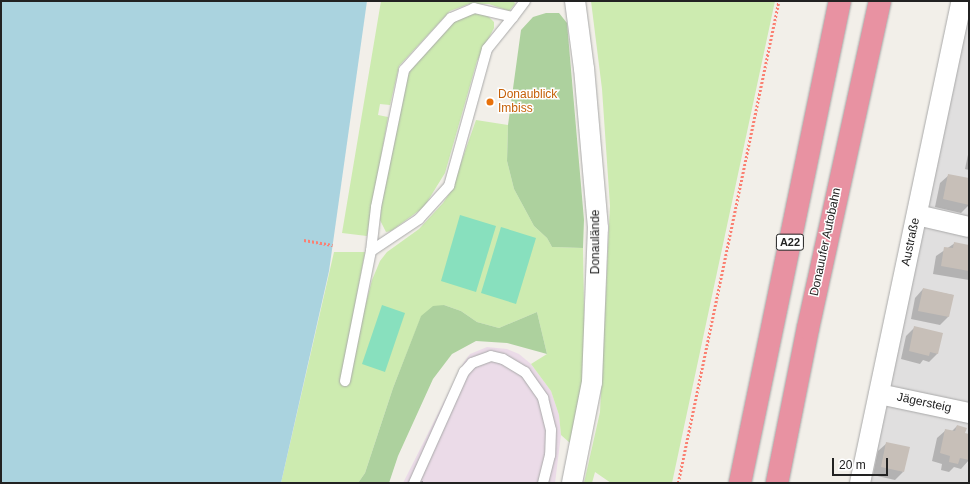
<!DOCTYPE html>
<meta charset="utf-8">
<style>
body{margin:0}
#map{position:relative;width:970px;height:484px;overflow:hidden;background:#f2efe9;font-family:Arial,sans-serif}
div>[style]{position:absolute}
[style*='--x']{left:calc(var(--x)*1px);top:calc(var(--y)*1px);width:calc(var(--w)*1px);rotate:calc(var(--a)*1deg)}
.residential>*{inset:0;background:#e0dfdf}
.industrial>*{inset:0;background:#ebdbe8}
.grass>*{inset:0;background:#cdebb0}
.forest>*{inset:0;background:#add19e}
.pitch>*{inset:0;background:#88e0be}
.water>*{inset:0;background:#aad3df}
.shadow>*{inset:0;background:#0003}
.building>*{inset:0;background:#c7bfb8}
.path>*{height:2.5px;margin-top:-1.25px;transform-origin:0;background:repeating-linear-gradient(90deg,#fa8072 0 2px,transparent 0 4px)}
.roads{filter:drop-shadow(0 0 1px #a9a9a9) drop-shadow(0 0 1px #a9a9a9)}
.lane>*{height:10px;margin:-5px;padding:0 5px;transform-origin:5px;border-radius:5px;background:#fff}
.street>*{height:20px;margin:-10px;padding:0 10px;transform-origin:10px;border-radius:10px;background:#fff}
.highway>*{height:22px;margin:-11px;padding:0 11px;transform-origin:11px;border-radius:11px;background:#e892a2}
.rail>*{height:4.5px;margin-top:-2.25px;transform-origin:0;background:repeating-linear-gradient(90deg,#fff 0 9px,#707070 0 18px);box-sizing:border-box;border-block:1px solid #707070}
.dots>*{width:11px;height:11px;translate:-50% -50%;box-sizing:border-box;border:2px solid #fff;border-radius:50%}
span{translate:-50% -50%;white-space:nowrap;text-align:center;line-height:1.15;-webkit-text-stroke:3px #fff;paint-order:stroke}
.shield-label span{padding:1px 3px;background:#fff;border:1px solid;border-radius:3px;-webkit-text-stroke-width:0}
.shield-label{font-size:11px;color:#222;font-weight:700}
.food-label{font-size:12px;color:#c56008}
.left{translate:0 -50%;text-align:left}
.street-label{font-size:12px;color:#222}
.frame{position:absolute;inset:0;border:2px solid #222;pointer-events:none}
.scale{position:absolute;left:832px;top:458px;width:56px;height:18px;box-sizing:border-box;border:2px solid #222;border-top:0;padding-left:5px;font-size:12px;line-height:14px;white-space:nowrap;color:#222;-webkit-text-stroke:3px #fff;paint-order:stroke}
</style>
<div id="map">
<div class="residential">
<div style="clip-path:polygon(969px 1px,969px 483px,852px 483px)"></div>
</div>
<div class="industrial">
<div style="clip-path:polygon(487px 347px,507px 349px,519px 354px,531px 364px,551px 391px,559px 415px,561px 435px,555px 483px,403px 483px,464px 362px,470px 354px)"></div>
</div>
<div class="grass">
<div style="clip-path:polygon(381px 1px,514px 1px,515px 4px,509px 11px,489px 4px,469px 4px,450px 11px,399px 66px,390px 105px,380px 104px,378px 115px,388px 117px,367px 236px,342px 233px)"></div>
<div style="clip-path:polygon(591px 1px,775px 1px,672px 483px,611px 483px,595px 472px,592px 483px,584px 483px,600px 412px,610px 206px,602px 89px)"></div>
<div style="clip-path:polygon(473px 13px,487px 15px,494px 22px,494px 28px,477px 61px,445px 173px,424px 207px,391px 231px,386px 232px,380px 220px,382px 201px,407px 77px,412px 67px,456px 20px)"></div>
<div style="clip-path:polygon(476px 120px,508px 125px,507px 161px,514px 189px,534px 226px,547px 238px,552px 247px,583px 248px,585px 369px,570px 443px,561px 435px,559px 415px,551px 391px,531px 364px,547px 354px,537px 312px,499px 328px,477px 322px,461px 311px,444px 305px,421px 317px,393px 388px,365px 473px,358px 483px,281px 483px,334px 252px,365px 252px,341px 380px,356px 340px,372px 280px,380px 261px,387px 252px,419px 229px,443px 203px,451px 191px)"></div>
</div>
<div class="forest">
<div style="clip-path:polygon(546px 13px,559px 13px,567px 23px,584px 220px,583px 248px,552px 247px,547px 238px,534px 226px,514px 189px,507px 161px,508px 125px,521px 30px,533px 17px)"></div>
<div style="clip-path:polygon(444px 305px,461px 311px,477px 322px,499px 328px,537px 312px,547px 354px,507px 343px,476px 341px,452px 354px,433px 379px,398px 456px,389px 483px,358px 483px,365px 473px,393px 388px,421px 316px,433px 306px)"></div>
</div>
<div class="pitch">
<div style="clip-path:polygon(460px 215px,496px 226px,476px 292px,441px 281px)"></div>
<div style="clip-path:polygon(501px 227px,536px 238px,516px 304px,481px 293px)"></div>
<div style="clip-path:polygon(382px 305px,405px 313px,385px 372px,362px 364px)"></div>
</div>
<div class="water">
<div style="clip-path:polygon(1px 1px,367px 1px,329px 271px,281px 483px,1px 483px)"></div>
</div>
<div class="shadow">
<div style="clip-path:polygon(969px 150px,969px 170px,965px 169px)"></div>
<div style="clip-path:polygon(949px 175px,969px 179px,969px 205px,961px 213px,935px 207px,940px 183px)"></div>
<div style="clip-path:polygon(955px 243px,969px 246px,969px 280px,933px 274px,936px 256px)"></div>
<div style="clip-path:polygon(923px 289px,953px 295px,948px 317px,940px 325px,911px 319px,915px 298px)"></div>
<div style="clip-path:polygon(915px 327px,938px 353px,929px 362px,923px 360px,920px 364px,901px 359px,906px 336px)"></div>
<div style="clip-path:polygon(957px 426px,964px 434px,969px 435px,969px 460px,961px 469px,954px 467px,949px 472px,941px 470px,942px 464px,932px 461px,937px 438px,946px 430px,952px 431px)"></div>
<div style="clip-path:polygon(887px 443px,903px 472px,895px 480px,873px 475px,878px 451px)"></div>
</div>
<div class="building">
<div style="clip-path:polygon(948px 174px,969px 178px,969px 205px,943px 199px)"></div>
<div style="clip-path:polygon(954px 242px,969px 245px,969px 271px,941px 266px,944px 247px,953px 248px)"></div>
<div style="clip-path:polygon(923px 288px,954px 295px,949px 317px,918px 311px)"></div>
<div style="clip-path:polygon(914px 326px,943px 333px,938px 354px,930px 352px,929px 356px,909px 351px)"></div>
<div style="clip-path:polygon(957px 425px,967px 428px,965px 433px,969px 434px,969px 460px,960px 458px,958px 464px,949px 462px,950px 456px,940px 453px,945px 429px,955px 431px)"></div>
<div style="clip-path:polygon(886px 442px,910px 447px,904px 472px,881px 467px)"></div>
</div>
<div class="path">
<div style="--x:304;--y:240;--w:29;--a:10"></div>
<div style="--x:678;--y:483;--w:492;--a:-78.2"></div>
</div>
<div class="roads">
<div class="lane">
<div style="--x:371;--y:251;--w:58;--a:-33.7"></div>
<div style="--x:419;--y:219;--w:45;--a:-47.7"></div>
<div style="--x:449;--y:186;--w:142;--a:-74.5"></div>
<div style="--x:487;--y:49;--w:41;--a:-50.9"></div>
<div style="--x:345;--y:381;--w:133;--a:-78.7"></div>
<div style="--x:371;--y:251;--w:44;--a:-83.5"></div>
<div style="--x:376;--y:207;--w:140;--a:-78.4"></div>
<div style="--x:404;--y:70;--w:70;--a:-47.9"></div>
<div style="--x:451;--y:18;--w:25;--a:-23"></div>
<div style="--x:474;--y:8;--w:40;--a:13"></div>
<div style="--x:513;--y:17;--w:20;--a:-53"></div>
<div style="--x:414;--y:483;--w:122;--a:-65.8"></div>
<div style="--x:464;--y:372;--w:12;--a:-48"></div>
<div style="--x:472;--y:363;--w:20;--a:-20"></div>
<div style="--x:491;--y:356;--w:12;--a:14"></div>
<div style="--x:503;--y:359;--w:26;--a:31"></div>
<div style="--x:525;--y:372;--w:32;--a:55"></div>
<div style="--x:543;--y:398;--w:33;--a:76"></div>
<div style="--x:551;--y:430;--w:25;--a:92"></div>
<div style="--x:550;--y:455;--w:29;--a:104"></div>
</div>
<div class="street">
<div style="--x:917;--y:215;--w:53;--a:13"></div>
<div style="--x:879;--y:394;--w:92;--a:11.9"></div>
<div style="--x:572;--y:483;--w:103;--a:-78.8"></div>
<div style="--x:592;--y:382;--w:154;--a:-87.8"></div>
<div style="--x:598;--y:228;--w:160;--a:-95"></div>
<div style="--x:584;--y:69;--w:69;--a:-97.5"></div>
<div style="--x:860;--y:483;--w:493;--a:-78.1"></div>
</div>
<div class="highway">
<div style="--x:740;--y:483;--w:492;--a:-78.3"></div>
<div style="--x:777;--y:483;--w:158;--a:-78.7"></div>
<div style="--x:808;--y:328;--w:335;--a:-77.6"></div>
</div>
</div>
<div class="rail">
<div style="--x:423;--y:483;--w:1;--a:-45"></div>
</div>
<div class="dots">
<div style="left:490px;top:102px;background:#e8710a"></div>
</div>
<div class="shield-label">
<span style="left:790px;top:242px">A22</span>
</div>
<div class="food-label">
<span class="left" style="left:498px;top:102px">Donaublick<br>Imbiss</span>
</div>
<div class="street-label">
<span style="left:596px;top:242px;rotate:-90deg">Donaulände</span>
<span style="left:826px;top:242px;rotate:-78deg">Donauufer Autobahn</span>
<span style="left:911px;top:242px;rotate:-78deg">Austraße</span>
<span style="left:924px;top:403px;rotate:12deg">Jägersteig</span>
</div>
<div class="frame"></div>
<div class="scale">20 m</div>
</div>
